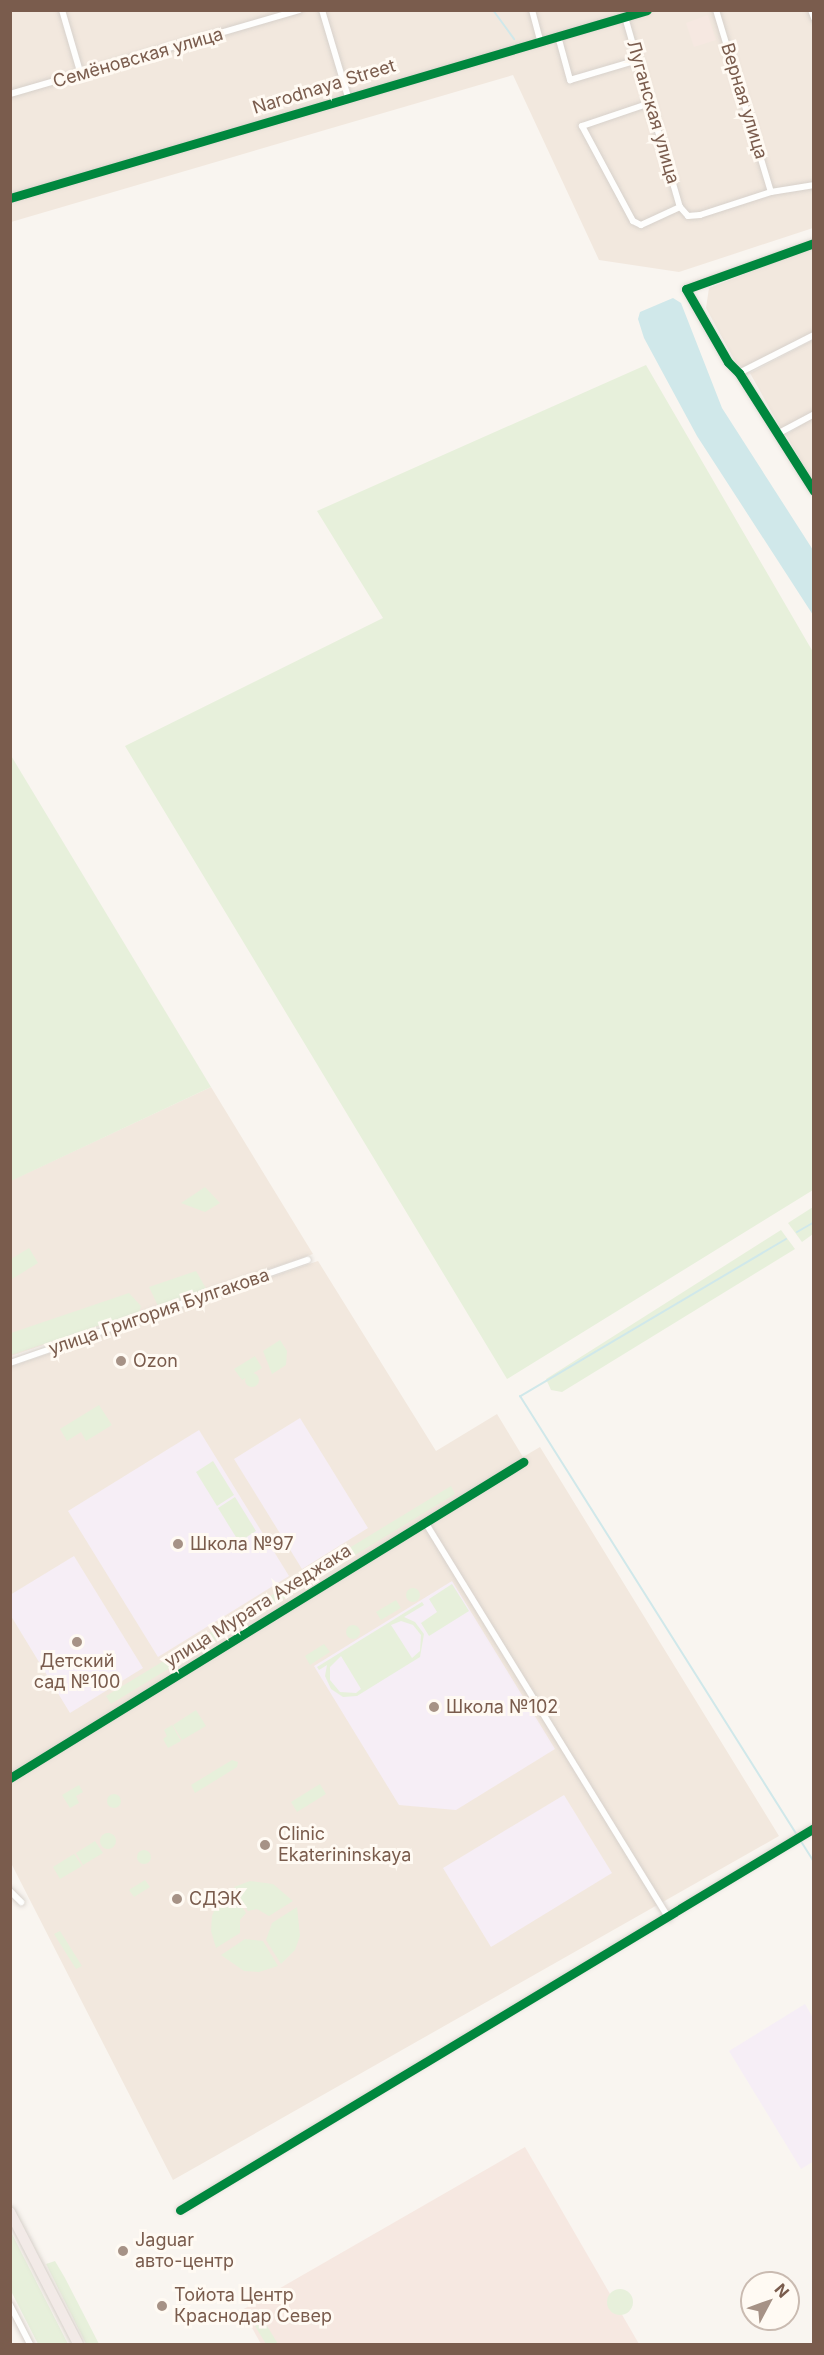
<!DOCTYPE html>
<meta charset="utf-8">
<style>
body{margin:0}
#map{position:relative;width:824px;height:2355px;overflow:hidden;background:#f9f5f0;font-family:Inter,sans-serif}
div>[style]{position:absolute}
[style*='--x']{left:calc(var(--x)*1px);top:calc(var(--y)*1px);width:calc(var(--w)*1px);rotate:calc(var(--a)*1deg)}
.residential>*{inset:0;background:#f2e8de}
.commercial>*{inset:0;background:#f6e8e1}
.education>*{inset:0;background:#f6eef6}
.green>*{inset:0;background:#e7f0db}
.round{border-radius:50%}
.water>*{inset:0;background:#d0e8ea}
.stream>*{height:2px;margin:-1px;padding:0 1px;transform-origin:1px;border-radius:1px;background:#d0e8ea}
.roads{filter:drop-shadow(0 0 2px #d7d1cb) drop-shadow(0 0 2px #d7d1cb)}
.street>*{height:6px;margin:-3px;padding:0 3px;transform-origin:3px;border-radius:3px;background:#fefefd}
.highway>*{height:10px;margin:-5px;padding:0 5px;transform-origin:5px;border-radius:5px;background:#f2eae7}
.cycleway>*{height:9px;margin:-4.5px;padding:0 4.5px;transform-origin:4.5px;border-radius:4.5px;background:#00873e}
.dots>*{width:16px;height:16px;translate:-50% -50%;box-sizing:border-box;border:3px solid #fffaf3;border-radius:50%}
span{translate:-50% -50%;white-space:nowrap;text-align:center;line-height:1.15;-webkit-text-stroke:6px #fffaf3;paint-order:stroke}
.street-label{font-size:18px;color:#7a5c4d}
.poi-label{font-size:18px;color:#7a5c4d}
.left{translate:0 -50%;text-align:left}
.frame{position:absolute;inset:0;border:12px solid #7a5c4d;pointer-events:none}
.north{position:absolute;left:740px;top:2271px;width:60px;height:60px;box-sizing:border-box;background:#fffaf3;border:2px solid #cabbb1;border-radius:50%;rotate:49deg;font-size:16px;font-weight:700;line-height:24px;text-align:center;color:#7a5c4d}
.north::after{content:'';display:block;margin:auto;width:21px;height:27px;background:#a69286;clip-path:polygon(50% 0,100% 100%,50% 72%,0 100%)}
</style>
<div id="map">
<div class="residential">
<div style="clip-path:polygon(11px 11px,813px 11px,813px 228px,679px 272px,599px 260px,513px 75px,11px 222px)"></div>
<div style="clip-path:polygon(813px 247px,813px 333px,745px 369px,736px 363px,706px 308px,709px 288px)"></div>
<div style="clip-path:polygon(813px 340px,813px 413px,781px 429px,750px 373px)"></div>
<div style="clip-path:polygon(813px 417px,813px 482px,786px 435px)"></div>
<div style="clip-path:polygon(211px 1087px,313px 1254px,11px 1356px,10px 1181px)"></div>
<div style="clip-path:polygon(318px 1261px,436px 1451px,497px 1414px,523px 1457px,540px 1447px,779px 1836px,173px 2180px,11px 1863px,10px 1367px)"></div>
</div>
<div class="commercial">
<div style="clip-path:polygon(708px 15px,716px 40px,694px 47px,686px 23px)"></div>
<div style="clip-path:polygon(525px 2147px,639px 2344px,261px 2344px,242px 2310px)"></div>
</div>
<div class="education">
<div style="clip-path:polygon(300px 1418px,368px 1528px,302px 1569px,234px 1459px)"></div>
<div style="clip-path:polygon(199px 1430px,289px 1576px,158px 1657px,68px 1511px)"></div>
<div style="clip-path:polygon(74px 1556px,143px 1668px,70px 1713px,11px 1616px,10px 1595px)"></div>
<div style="clip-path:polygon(452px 1581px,555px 1749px,456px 1810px,399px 1805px,314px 1666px)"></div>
<div style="clip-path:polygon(564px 1795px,612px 1873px,491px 1947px,443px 1868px)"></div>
<div style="clip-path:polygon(805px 2004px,813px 2018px,814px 2161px,801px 2169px,729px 2051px)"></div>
</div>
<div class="green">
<div style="clip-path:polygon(646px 365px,813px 652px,813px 1190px,507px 1379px,125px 746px,383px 618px,317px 511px)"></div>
<div style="clip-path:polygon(10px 754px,211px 1087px,11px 1181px,10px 1181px)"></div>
<div style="clip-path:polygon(205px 1187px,220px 1203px,205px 1212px,181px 1203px)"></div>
<div style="clip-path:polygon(813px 1207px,813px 1234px,802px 1242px,788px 1223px)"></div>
<div style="clip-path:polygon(781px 1230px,795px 1249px,562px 1392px,551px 1390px,546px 1379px)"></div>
<div style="clip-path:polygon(29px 1248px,38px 1263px,12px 1279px,11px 1259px)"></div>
<div style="clip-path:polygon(196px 1271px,207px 1290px,158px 1306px,149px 1287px)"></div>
<div style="clip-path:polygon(129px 1293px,141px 1306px,139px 1312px,11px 1355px,11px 1333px)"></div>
<div style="clip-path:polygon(280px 1340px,287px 1351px,286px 1365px,272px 1374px,263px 1351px)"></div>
<div style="clip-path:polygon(255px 1356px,262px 1368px,242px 1380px,234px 1369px)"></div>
<div class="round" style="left:245px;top:1373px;width:14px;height:14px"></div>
<div style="clip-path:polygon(99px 1405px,112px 1425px,86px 1441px,81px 1432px,67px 1441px,60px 1429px)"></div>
<div style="clip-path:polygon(213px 1461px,234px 1495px,217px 1506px,196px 1472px)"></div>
<div style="clip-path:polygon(451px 1486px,455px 1494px,111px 1704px,106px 1696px)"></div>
<div style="clip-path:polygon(235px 1497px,256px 1531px,239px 1542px,218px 1508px)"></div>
<div style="clip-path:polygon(452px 1584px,469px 1611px,429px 1636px,421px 1623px,437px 1612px,429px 1599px)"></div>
<div class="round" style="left:406px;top:1588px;width:14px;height:14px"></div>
<div style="clip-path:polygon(396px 1600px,401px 1608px,381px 1620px,376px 1612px)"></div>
<div style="clip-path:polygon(evenodd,422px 1602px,424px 1605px,404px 1617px,415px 1622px,424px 1634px,420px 1657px,357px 1696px,343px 1697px,331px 1689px,325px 1676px,327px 1665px,319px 1670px,317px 1667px,422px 1602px,401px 1621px,413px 1625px,421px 1635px,420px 1651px,412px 1658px,391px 1625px,401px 1621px,422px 1602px,341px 1656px,361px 1689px,356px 1693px,340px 1692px,330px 1680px,330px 1667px,341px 1656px)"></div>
<div class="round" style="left:346px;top:1625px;width:14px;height:14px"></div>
<div style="clip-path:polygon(324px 1644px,330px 1652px,310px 1665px,305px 1656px)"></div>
<div style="clip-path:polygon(196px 1710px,206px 1726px,182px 1740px,173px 1725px)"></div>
<div style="clip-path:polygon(172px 1725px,181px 1741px,168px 1748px,163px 1739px,167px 1736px,164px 1730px)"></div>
<div style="clip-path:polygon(232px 1760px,238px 1762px,237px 1767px,195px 1793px,191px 1785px)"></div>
<div style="clip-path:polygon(320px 1784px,326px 1794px,297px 1812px,291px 1802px)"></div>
<div style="clip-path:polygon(79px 1785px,83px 1792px,76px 1796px,79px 1803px,70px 1808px,62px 1795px)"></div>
<div class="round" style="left:107px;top:1794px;width:14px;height:14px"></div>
<div class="round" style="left:100px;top:1833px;width:16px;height:16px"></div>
<div style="clip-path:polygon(95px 1841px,103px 1853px,83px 1865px,76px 1853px)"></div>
<div class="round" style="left:137px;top:1850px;width:14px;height:14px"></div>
<div style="clip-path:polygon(74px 1854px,82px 1866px,60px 1879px,53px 1867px)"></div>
<div style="clip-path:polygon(145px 1880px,150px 1887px,134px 1897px,129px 1890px)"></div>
<div style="clip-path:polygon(250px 1881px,273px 1884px,293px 1901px,269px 1916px,257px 1909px,248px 1911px,234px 1887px)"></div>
<div style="clip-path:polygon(231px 1889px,246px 1913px,240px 1920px,240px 1933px,216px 1948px,211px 1931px,212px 1916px,218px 1901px)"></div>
<div style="clip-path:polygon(297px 1907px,300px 1936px,295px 1950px,281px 1964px,266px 1940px,272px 1923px)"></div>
<div style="clip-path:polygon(60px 1931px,82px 1966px,76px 1969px,54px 1934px)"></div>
<div style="clip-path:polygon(245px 1939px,263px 1941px,278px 1966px,259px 1972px,244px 1971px,221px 1955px)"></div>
<div style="clip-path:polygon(11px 2232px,68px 2344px,38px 2344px,11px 2291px)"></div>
<div style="clip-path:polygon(55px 2261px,65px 2278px,99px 2344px,86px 2344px,46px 2264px)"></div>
<div class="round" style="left:607px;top:2289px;width:26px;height:26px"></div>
<div style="clip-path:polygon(264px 2321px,278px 2344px,266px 2344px,255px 2326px)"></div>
</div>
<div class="water">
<div style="clip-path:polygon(673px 298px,681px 303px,722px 408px,813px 550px,813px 615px,697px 436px,644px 338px,638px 319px,640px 312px)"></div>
</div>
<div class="stream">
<div style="--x:493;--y:10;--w:36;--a:54"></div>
<div style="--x:797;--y:1232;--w:20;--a:-30"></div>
<div style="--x:786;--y:1239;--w:309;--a:149.4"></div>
<div style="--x:520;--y:1396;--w:551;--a:57.75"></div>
</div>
<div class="roads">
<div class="street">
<div style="--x:62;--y:10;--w:68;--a:73.7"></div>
<div style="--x:322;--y:10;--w:91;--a:73.4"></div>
<div style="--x:532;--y:10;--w:31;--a:75"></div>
<div style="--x:716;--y:10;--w:190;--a:73.2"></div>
<div style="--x:811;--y:10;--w:9;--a:69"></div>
<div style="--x:625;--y:17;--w:198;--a:73.9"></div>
<div style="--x:558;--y:36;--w:46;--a:74.7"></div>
<div style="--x:570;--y:80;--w:71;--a:-16.4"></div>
<div style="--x:10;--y:94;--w:301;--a:-16.2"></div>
<div style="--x:650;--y:103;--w:72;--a:161.3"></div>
<div style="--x:582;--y:126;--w:108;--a:61.8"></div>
<div style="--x:633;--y:221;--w:9;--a:27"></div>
<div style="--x:641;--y:225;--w:43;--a:-24.8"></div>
<div style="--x:680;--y:207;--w:12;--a:48"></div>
<div style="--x:688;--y:216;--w:12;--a:-5"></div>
<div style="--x:700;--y:215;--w:75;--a:-17.9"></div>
<div style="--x:771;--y:192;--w:44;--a:-9.2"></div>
<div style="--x:10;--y:198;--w:664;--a:-16.44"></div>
<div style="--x:814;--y:243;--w:136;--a:160.2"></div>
<div style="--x:686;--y:289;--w:84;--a:60.1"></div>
<div style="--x:728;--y:362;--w:16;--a:45"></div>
<div style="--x:739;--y:373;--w:140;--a:57.6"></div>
<div style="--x:739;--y:373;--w:84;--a:-26.9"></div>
<div style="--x:779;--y:433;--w:40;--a:-28"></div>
<div style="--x:10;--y:1363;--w:315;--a:-19.1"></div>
<div style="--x:425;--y:1522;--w:465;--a:58.4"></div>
<div style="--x:10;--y:1778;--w:603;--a:-31.63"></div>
<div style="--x:10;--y:1891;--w:16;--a:45"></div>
<div style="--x:180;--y:2210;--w:740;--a:-31.07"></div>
<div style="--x:10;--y:2305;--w:44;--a:62.9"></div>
</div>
<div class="highway">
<div style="--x:10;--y:2212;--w:148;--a:62.7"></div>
</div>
</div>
<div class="cycleway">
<div style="--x:10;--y:198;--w:664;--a:-16.44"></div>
<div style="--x:814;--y:243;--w:136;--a:160.2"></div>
<div style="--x:686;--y:289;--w:84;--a:60.1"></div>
<div style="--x:728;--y:362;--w:16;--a:45"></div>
<div style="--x:739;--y:373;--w:140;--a:57.6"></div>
<div style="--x:10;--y:1778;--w:603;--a:-31.63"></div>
<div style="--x:180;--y:2210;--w:740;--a:-31.07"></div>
</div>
<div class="dots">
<div style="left:121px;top:1361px;background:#a69286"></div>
<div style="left:178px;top:1544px;background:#a69286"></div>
<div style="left:77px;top:1642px;background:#a69286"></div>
<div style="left:434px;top:1707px;background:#a69286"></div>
<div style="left:265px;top:1845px;background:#a69286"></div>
<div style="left:177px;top:1899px;background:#a69286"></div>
<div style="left:123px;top:2251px;background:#a69286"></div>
<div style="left:162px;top:2306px;background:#a69286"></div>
</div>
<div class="street-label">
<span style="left:138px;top:58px;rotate:-16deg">Семёновская улица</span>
<span style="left:324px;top:87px;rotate:-17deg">Narodnaya Street</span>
<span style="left:744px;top:101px;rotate:73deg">Верная улица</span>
<span style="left:653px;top:112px;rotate:74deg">Луганская улица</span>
<span style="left:159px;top:1312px;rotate:-19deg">улица Григория Булгакова</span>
<span style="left:258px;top:1606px;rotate:-32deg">улица Мурата Ахеджака</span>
</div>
<div class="poi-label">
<span class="left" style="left:133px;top:1361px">Ozon</span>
<span class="left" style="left:190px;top:1544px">Школа №97</span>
<span style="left:77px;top:1672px">Детский<br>сад №100</span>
<span class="left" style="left:446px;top:1707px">Школа №102</span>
<span class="left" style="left:278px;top:1845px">Clinic<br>Ekaterininskaya</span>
<span class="left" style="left:189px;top:1899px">СДЭК</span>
<span class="left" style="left:135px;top:2251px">Jaguar<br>авто-центр</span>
<span class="left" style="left:174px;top:2306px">Тойота Центр<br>Краснодар Север</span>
</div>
<div class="frame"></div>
<div class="north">N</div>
</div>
